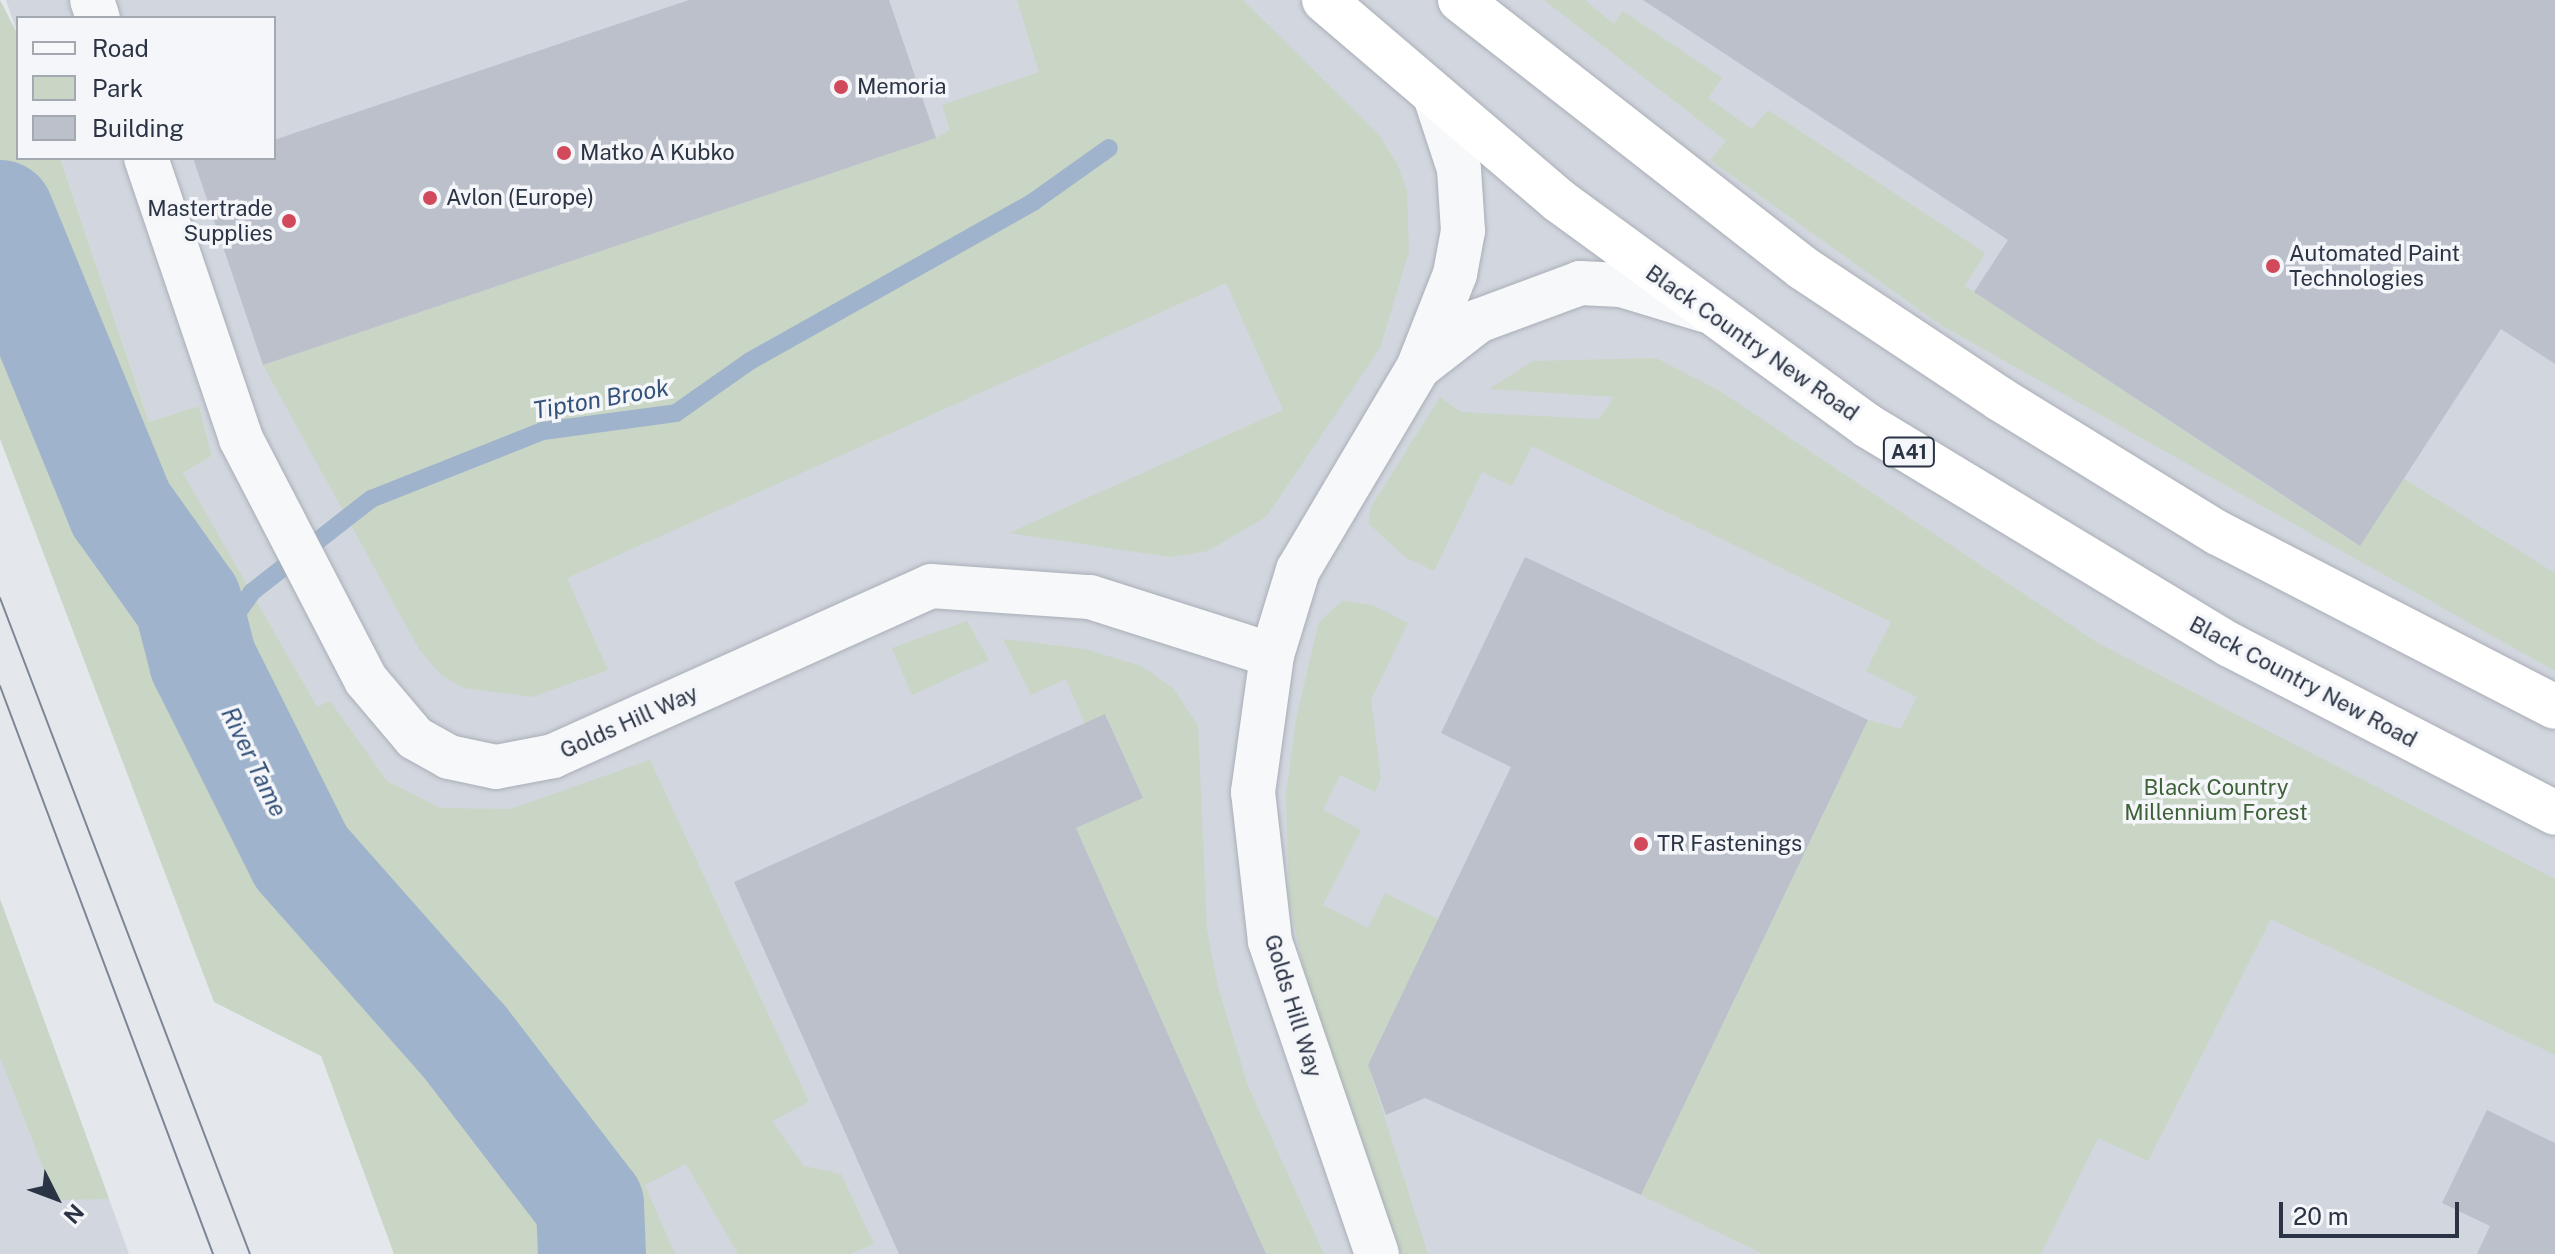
<!DOCTYPE html>
<style>
body{margin:0}
#map{position:relative;width:2555px;height:1254px;overflow:hidden;background:#e4e7ec;font-family:"Public Sans",sans-serif}
div>[style]{position:absolute}
[style*='--x']{left:calc(var(--x)*1px);top:calc(var(--y)*1px);width:calc(var(--w)*1px);rotate:calc(var(--a)*1deg)}
.built>*{inset:0;background:#d2d6de}
.green>*{inset:0;background:#c9d6c5}
.stream>*{height:18px;margin:-9px;padding:0 9px;transform-origin:9px;border-radius:9px;background:#9fb4cc}
.river>*{height:108px;margin:-54px;padding:0 54px;transform-origin:54px;border-radius:54px;background:#9fb4cc}
.building>*{inset:0;background:#bbc0ca}
.roads{filter:drop-shadow(0 0 2px #a9aeb7) drop-shadow(0 0 2px #a9aeb7)}
.minor>*{height:44px;margin:-22px;padding:0 22px;transform-origin:22px;border-radius:22px;background:#f7f8fa}
.highway>*{height:44px;margin:-22px;padding:0 22px;transform-origin:22px;border-radius:22px;background:#fff}
.tram>*{height:2px;margin:-1px;padding:0 1px;transform-origin:1px;border-radius:1px;background:#7d8696}
.dots>*{width:22px;height:22px;translate:-50% -50%;box-sizing:border-box;border:4px solid #f4f6f9;border-radius:50%}
span{translate:-50% -50%;white-space:nowrap;text-align:center;line-height:1.15;-webkit-text-stroke:7px #f4f6f9;paint-order:stroke}
.shield-label span{padding:2px 6px;background:#f4f6f9;border:2px solid;border-radius:6px;-webkit-text-stroke-width:0}
.shield-label{font-size:20px;color:#2b3445;font-weight:700}
.poi-label{font-size:22px;color:#2b3445}
.left{translate:0 -50%;text-align:left}
.right{translate:-100% -50%;text-align:right}
.street-label{font-size:22px;color:#2b3445}
.park-label{font-size:22px;color:#3f6138}
.water-label{font-size:24px;color:#34527a;font-style:italic}
.legend{position:absolute;left:16px;top:16px;width:260px;height:144px;box-sizing:border-box;background:#f4f6f9;border:2px solid #a4a8b1;margin:0;padding:10px 14px;list-style:none;font-size:24px;color:#2b3445}
.legend li{display:flex;align-items:center;gap:16px;height:40px}
.legend b{width:40px;border:2px solid #a4a8b1}
.north{position:absolute;left:16px;top:1158px;width:80px;height:80px;-webkit-text-stroke:6px #f4f6f9;paint-order:stroke;rotate:132deg;font-size:22px;font-weight:700;line-height:32px;text-align:center;color:#2b3445}
.north::after{content:'';display:block;margin:auto;width:28px;height:36px;background:#2b3445;clip-path:polygon(50% 0,100% 100%,50% 72%,0 100%)}
.scale{position:absolute;left:2279px;top:1202px;width:180px;height:36px;box-sizing:border-box;border:4px solid #2b3445;border-top:0;padding-left:10px;font-size:24px;line-height:28px;white-space:nowrap;color:#2b3445;-webkit-text-stroke:6px #f4f6f9;paint-order:stroke}
</style>
<div id="map">
<div class="built">
<div style="clip-path:polygon(6px 0,2555px 0,2555px 1254px,592px 1254px,183px 473px,212px 456px,199px 406px,149px 422px,60px 158px,274px 158px,274px 18px,18px 18px,18px 35px)"></div>
<div style="clip-path:polygon(0 899px,109px 1199px,129px 1254px,0 1254px)"></div>
</div>
<div class="green">
<div style="clip-path:polygon(0 0,18px 35px,18px 158px,60px 158px,149px 422px,199px 406px,212px 456px,183px 473px,317px 707px,330px 701px,387px 781px,440px 808px,510px 809px,650px 760px,809px 1102px,772px 1121px,804px 1166px,841px 1174px,874px 1244px,850px 1254px,738px 1254px,686px 1164px,645px 1185px,675px 1254px,394px 1254px,321px 1056px,214px 1002px,0 439px)"></div>
<div style="clip-path:polygon(1017px 0,1243px 0,1379px 135px,1398px 166px,1407px 191px,1409px 252px,1380px 348px,1267px 516px,1208px 551px,1170px 557px,1009px 533px,1283px 410px,1226px 283px,567px 578px,608px 670px,532px 697px,464px 688px,441px 675px,419px 649px,263px 365px,936px 138px,950px 130px,942px 105px,1039px 72px)"></div>
<div style="clip-path:polygon(1544px 0,1585px 0,1614px 24px,1623px 11px,1722px 78px,1708px 98px,1752px 129px,1768px 110px,1985px 253px,1965px 286px,2359px 546px,2403px 478px,2555px 573px,2555px 671px,1941px 325px,1710px 160px,1726px 141px)"></div>
<div style="clip-path:polygon(1656px 358px,1718px 390px,2096px 642px,2555px 879px,2555px 1055px,2271px 919px,2148px 1161px,2098px 1138px,2041px 1254px,1763px 1254px,1641px 1195px,1868px 720px,1901px 729px,1917px 697px,1866px 671px,1891px 622px,1532px 446px,1512px 486px,1482px 472px,1434px 571px,1405px 557px,1369px 524px,1371px 507px,1440px 397px,1461px 412px,1599px 419px,1614px 397px,1489px 389px,1533px 361px)"></div>
<div style="clip-path:polygon(1342px 601px,1373px 605px,1408px 623px,1371px 700px,1381px 778px,1375px 792px,1340px 775px,1323px 810px,1361px 830px,1323px 905px,1368px 928px,1385px 893px,1438px 919px,1368px 1065px,1428px 1254px,1401px 1254px,1311px 1002px,1289px 900px,1286px 796px,1296px 719px,1319px 622px)"></div>
<div style="clip-path:polygon(967px 621px,989px 660px,912px 695px,892px 648px)"></div>
<div style="clip-path:polygon(1003px 639px,1085px 649px,1141px 666px,1174px 689px,1198px 726px,1207px 930px,1218px 987px,1248px 1086px,1324px 1254px,1266px 1254px,1076px 828px,1143px 798px,1106px 715px,1085px 724px,1066px 679px,1031px 695px)"></div>
<div style="clip-path:polygon(0 899px,109px 1199px,56px 1200px,0 1057px)"></div>
</div>
<div class="stream">
<div style="--x:203;--y:661;--w:85;--a:-54.6"></div>
<div style="--x:252;--y:592;--w:151;--a:-38"></div>
<div style="--x:371;--y:499;--w:185;--a:-21.6"></div>
<div style="--x:543;--y:431;--w:134;--a:-7.7"></div>
<div style="--x:676;--y:413;--w:90;--a:-35.1"></div>
<div style="--x:750;--y:361;--w:325;--a:-29.3"></div>
<div style="--x:1033;--y:202;--w:93;--a:-35.4"></div>
</div>
<div class="river">
<div style="--x:0;--y:214;--w:319;--a:67.7"></div>
<div style="--x:121;--y:509;--w:115;--a:54.5"></div>
<div style="--x:188;--y:603;--w:60;--a:75.5"></div>
<div style="--x:203;--y:661;--w:219;--a:63.4"></div>
<div style="--x:301;--y:857;--w:246;--a:48.5"></div>
<div style="--x:464;--y:1041;--w:207;--a:52.5"></div>
<div style="--x:590;--y:1205;--w:49;--a:87.7"></div>
</div>
<div class="building">
<div style="clip-path:polygon(689px 0,889px 0,936px 138px,263px 365px,193px 158px,274px 158px,274px 140px)"></div>
<div style="clip-path:polygon(1643px 0,2555px 0,2555px 364px,2501px 329px,2360px 546px,1974px 292px,2008px 240px)"></div>
<div style="clip-path:polygon(1525px 557px,1868px 720px,1641px 1195px,1425px 1098px,1386px 1115px,1368px 1065px,1511px 767px,1441px 733px)"></div>
<div style="clip-path:polygon(1105px 714px,1143px 798px,1076px 828px,1266px 1254px,899px 1254px,734px 882px)"></div>
<div style="clip-path:polygon(2487px 1110px,2555px 1143px,2555px 1254px,2477px 1254px,2490px 1226px,2442px 1203px)"></div>
</div>
<div class="roads">
<div class="minor">
<div style="--x:92;--y:0;--w:19;--a:72"></div>
<div style="--x:146;--y:158;--w:297;--a:71.3"></div>
<div style="--x:241;--y:439;--w:271;--a:62.6"></div>
<div style="--x:366;--y:680;--w:76;--a:49.8"></div>
<div style="--x:415;--y:738;--w:39;--a:29"></div>
<div style="--x:449;--y:757;--w:48;--a:12"></div>
<div style="--x:496;--y:767;--w:58;--a:-10.9"></div>
<div style="--x:553;--y:756;--w:414;--a:-24.2"></div>
<div style="--x:931;--y:586;--w:159;--a:4"></div>
<div style="--x:1090;--y:597;--w:191;--a:17.7"></div>
<div style="--x:1420;--y:366;--w:73;--a:-37.8"></div>
<div style="--x:1478;--y:321;--w:109;--a:-20.4"></div>
<div style="--x:1580;--y:283;--w:41;--a:2.8"></div>
<div style="--x:1621;--y:285;--w:87;--a:16.8"></div>
<div style="--x:1377;--y:1254;--w:331;--a:-108.9"></div>
<div style="--x:1270;--y:941;--w:150;--a:-96.5"></div>
<div style="--x:1253;--y:792;--w:138;--a:-82.1"></div>
<div style="--x:1272;--y:655;--w:89;--a:-73"></div>
<div style="--x:1298;--y:570;--w:235;--a:-59.3"></div>
<div style="--x:1418;--y:368;--w:101;--a:-68.5"></div>
<div style="--x:1455;--y:274;--w:44;--a:-79.5"></div>
<div style="--x:1463;--y:231;--w:62;--a:-93.7"></div>
<div style="--x:1459;--y:169;--w:77;--a:-108.2"></div>
</div>
<div class="highway">
<div style="--x:1324;--y:0;--w:308;--a:40.5"></div>
<div style="--x:1558;--y:200;--w:384;--a:36.1"></div>
<div style="--x:1868;--y:426;--w:423;--a:31.2"></div>
<div style="--x:2230;--y:645;--w:366;--a:27.3"></div>
<div style="--x:1460;--y:0;--w:435;--a:38"></div>
<div style="--x:1803;--y:268;--w:237;--a:33.6"></div>
<div style="--x:2000;--y:399;--w:256;--a:31.6"></div>
<div style="--x:2218;--y:533;--w:379;--a:27.3"></div>
</div>
</div>
<div class="tram">
<div style="--x:0;--y:598;--w:702;--a:69.14"></div>
<div style="--x:0;--y:686;--w:607;--a:69.44"></div>
</div>
<div class="dots">
<div style="left:841px;top:87px;background:#d1495b"></div>
<div style="left:564px;top:153px;background:#d1495b"></div>
<div style="left:430px;top:198px;background:#d1495b"></div>
<div style="left:289px;top:221px;background:#d1495b"></div>
<div style="left:2273px;top:266px;background:#d1495b"></div>
<div style="left:1641px;top:844px;background:#d1495b"></div>
</div>
<div class="shield-label">
<span style="left:1909px;top:452px">A41</span>
</div>
<div class="poi-label">
<span class="left" style="left:857px;top:87px">Memoria</span>
<span class="left" style="left:580px;top:153px">Matko A Kubko</span>
<span class="left" style="left:446px;top:198px">Avlon (Europe)</span>
<span class="right" style="left:273px;top:221px">Mastertrade<br>Supplies</span>
<span class="left" style="left:2289px;top:266px">Automated Paint<br>Technologies</span>
<span class="left" style="left:1657px;top:844px">TR Fastenings</span>
</div>
<div class="street-label">
<span style="left:1752px;top:343px;rotate:35deg">Black Country New Road</span>
<span style="left:2303px;top:682px;rotate:28deg">Black Country New Road</span>
<span style="left:629px;top:722px;rotate:-24deg">Golds Hill Way</span>
<span style="left:1293px;top:1006px;rotate:73deg">Golds Hill Way</span>
</div>
<div class="park-label">
<span style="left:2216px;top:800px">Black Country<br>Millennium Forest</span>
</div>
<div class="water-label">
<span style="left:601px;top:399px;rotate:-10deg">Tipton Brook</span>
<span style="left:254px;top:762px;rotate:64deg">River Tame</span>
</div>
<ul class="legend">
<li><b style="height:10px;background:#f7f8fa"></b>Road</li>
<li><b style="height:22px;background:#c9d6c5"></b>Park</li>
<li><b style="height:22px;background:#bbc0ca"></b>Building</li>
</ul>
<div class="north">N</div>
<div class="scale">20 m</div>
</div>
